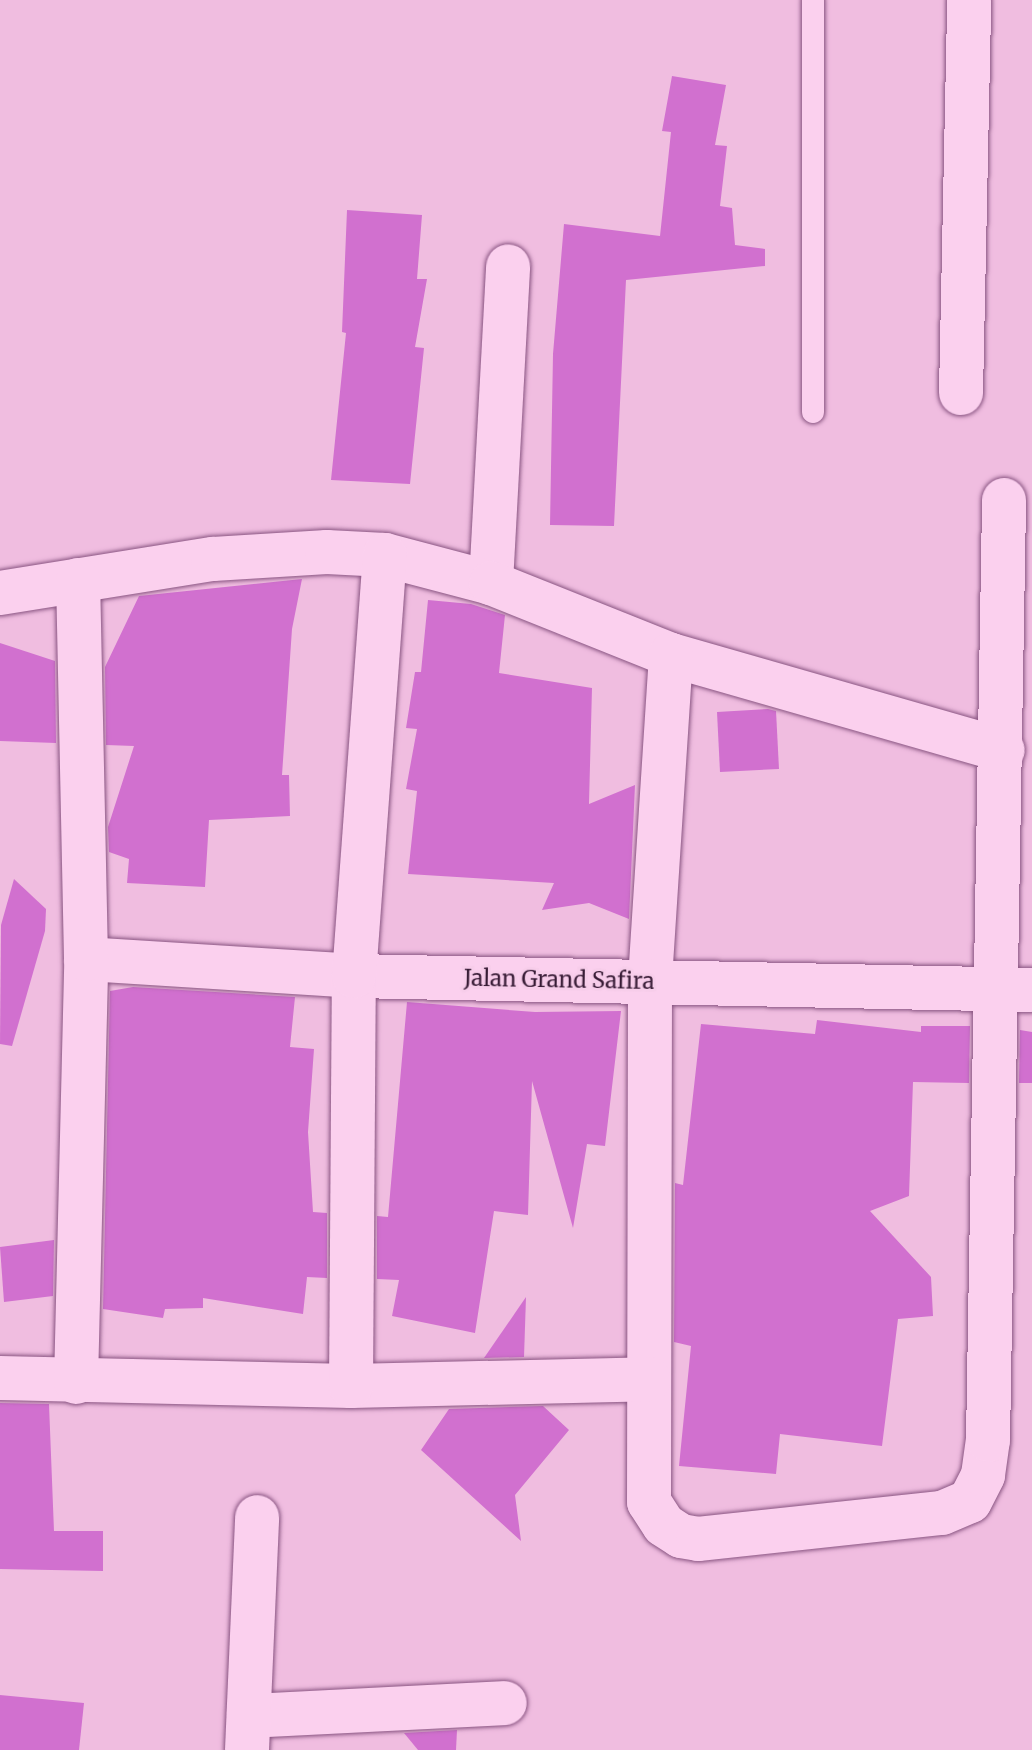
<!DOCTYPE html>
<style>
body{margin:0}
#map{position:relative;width:1032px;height:1750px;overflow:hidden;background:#f0bde0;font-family:Merriweather,serif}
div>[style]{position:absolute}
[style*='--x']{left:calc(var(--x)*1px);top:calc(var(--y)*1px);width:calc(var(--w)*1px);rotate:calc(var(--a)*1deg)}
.building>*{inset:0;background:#d170cf}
.roads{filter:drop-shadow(0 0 2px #895582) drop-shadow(0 0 2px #895582)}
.service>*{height:22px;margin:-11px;padding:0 11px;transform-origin:11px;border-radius:11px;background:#fbd0ee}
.minor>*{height:44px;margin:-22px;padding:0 22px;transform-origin:22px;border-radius:22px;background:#fbd0ee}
span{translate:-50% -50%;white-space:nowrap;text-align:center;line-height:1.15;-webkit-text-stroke:6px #f7cdea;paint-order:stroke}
.street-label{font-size:22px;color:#371b35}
</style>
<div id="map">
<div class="building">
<div style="clip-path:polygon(672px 76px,726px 85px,715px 145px,727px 146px,720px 206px,732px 208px,735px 245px,765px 249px,765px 266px,626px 280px,614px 526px,550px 525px,553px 354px,564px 224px,660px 236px,671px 132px,662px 131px)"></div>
<div style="clip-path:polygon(347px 210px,422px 215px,417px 279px,427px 279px,415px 347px,424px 348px,410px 484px,331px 480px,346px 333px,342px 332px)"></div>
<div style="clip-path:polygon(302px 579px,292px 629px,282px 775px,289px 775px,290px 816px,209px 820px,205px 887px,127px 883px,129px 859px,109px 852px,108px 827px,134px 746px,106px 745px,105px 667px,139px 596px)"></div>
<div style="clip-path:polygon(428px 600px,471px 604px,505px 615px,499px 673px,592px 688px,589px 804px,635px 785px,629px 919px,589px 903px,542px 910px,554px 883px,408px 874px,417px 791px,406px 789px,417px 729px,406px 728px,415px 672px,421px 672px)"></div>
<div style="clip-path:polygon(0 643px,55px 661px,56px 743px,0 741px)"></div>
<div style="clip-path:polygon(768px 709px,776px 711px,779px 769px,720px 772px,717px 712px)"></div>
<div style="clip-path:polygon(14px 879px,46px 909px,45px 931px,12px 1046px,0 1044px,1px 925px)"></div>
<div style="clip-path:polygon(133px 987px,295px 997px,290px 1047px,314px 1049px,308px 1132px,313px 1212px,327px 1213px,327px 1278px,307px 1277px,303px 1314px,203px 1298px,203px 1308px,165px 1309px,163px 1318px,103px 1309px,110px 991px)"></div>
<div style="clip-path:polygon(407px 1002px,535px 1012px,621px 1011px,605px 1146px,587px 1144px,573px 1228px,532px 1081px,528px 1215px,494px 1211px,475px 1333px,392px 1316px,399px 1280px,377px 1279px,377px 1216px,388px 1217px)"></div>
<div style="clip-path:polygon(817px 1020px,921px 1032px,921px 1026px,970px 1026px,969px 1083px,913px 1082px,909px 1196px,870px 1211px,931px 1277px,933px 1316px,898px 1319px,882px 1446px,780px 1434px,776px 1474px,679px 1466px,691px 1346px,674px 1342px,675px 1183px,683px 1185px,701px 1024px,815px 1034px)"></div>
<div style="clip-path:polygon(1020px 1030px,1032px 1032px,1032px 1083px,1019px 1083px)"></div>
<div style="clip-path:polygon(54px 1240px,53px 1296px,4px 1302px,0 1247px)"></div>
<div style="clip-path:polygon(526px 1297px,524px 1357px,484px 1358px)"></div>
<div style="clip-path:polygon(0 1403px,49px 1404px,54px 1531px,103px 1531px,103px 1571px,0 1569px)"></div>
<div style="clip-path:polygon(543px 1406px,569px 1430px,515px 1495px,521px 1541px,421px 1450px,449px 1409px)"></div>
<div style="clip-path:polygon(0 1695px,84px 1703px,79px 1750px,0 1750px)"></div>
<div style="clip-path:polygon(457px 1730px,456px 1750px,418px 1750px,404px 1733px)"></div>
</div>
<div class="roads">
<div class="service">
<div style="--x:813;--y:0;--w:412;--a:90"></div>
</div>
<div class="minor">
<div style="--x:961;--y:393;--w:393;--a:-88.8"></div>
<div style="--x:491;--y:583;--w:317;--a:-86.9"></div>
<div style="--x:0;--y:593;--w:216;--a:-9.1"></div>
<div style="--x:213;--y:559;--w:114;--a:-3.5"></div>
<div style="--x:327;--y:552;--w:58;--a:3"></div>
<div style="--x:385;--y:555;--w:110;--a:14.8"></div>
<div style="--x:491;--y:583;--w:194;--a:21.8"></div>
<div style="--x:671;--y:655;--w:345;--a:16"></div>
<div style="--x:671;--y:655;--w:327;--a:93.7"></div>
<div style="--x:650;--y:981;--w:521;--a:90.11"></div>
<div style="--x:649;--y:1502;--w:27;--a:57"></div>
<div style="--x:664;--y:1525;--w:20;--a:33"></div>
<div style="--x:681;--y:1536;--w:17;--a:10"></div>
<div style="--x:698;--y:1539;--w:245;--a:-6.1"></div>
<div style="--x:942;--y:1513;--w:30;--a:-23"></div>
<div style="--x:970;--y:1501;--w:29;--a:-63"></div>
<div style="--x:983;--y:1475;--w:35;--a:-82"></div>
<div style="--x:988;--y:1440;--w:940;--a:-89.02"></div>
<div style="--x:86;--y:959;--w:269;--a:3.6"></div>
<div style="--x:354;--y:976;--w:678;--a:1.18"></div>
<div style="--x:0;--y:1378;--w:351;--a:1.3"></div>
<div style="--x:351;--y:1386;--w:298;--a:-1.3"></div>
<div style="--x:76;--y:1382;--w:423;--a:-88.6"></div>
<div style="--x:86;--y:959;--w:379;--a:-91.2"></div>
<div style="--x:351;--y:1386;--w:410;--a:-89.6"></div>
<div style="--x:354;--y:976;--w:422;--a:-85.8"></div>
<div style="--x:249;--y:1716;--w:256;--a:-2.9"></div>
<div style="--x:247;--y:1750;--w:233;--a:-87.5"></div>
</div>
</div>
<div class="street-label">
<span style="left:559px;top:980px;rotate:1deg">Jalan Grand Safira</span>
</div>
</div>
